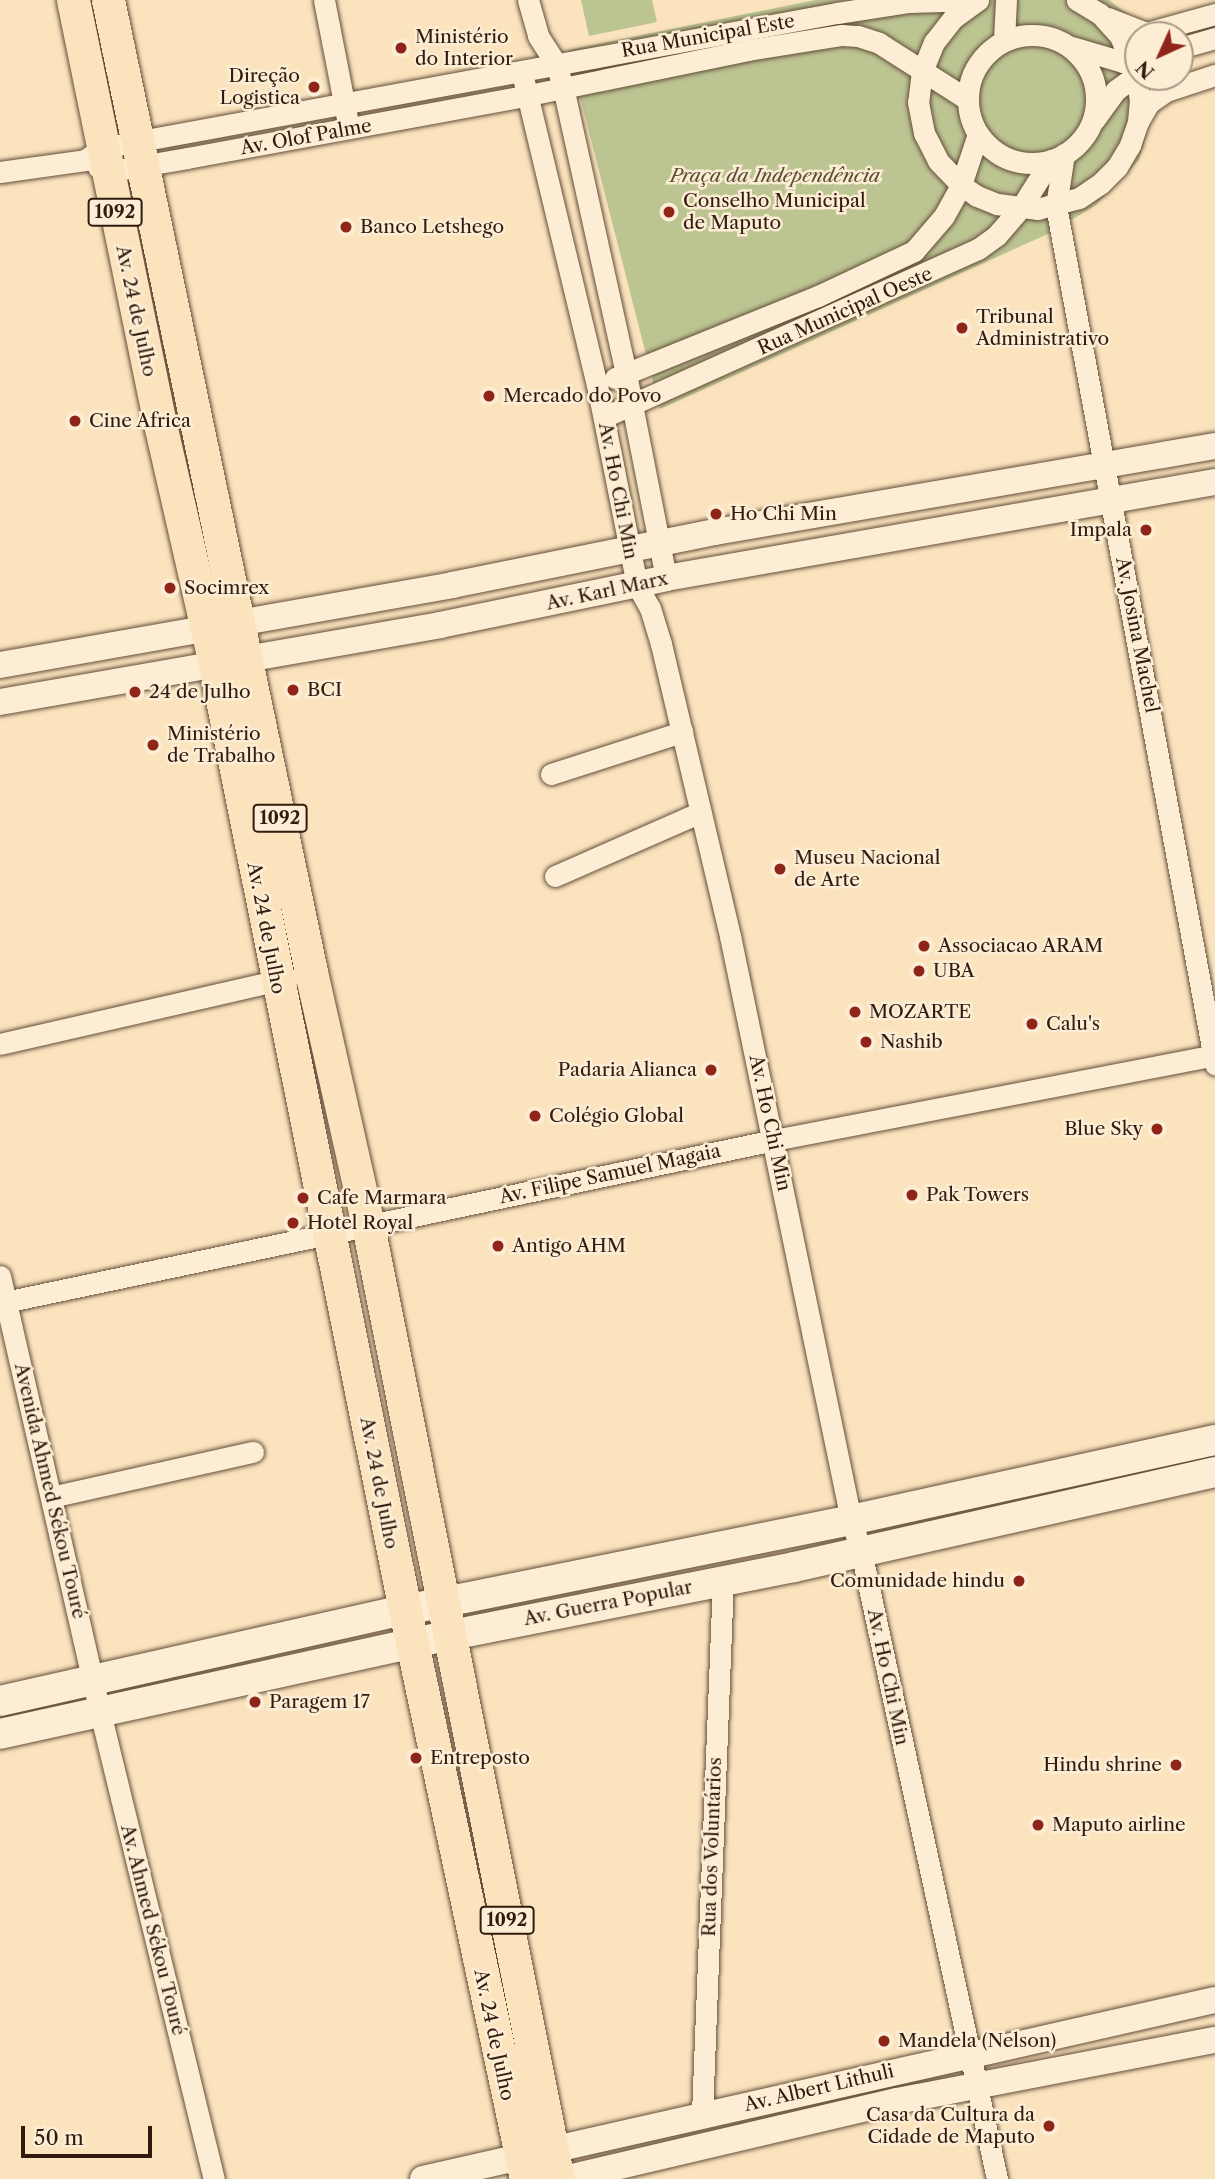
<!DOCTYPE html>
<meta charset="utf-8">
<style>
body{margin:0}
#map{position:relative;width:1215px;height:2179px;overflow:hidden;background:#fae3bd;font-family:"Libre Caslon Text",serif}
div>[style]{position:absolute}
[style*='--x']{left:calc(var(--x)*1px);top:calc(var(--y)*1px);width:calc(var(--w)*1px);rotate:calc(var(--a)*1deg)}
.green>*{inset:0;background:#bcc492}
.roads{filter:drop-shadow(0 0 2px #634d3a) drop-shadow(0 0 2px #634d3a)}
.minor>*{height:21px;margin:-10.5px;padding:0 10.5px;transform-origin:10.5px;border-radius:10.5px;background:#fcedd4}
.minor>.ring{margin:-10.5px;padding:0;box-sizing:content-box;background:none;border:21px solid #fcedd4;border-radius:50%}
.tertiary>*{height:26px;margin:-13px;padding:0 13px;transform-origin:13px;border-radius:13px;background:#fcedd4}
.secondary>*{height:30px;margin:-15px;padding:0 15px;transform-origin:15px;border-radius:15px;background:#fcedd4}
.primary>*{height:33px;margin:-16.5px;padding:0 16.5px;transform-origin:16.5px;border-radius:16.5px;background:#fae3bd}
.dots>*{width:19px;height:19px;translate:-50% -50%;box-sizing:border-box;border:4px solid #fcedd4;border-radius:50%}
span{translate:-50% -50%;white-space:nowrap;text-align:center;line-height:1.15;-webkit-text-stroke:5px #fcedd4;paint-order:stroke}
.shield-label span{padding:2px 5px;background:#fcedd4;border:2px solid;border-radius:5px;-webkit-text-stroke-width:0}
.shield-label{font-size:18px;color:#311b0f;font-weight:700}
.street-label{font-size:19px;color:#311b0f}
.poi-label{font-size:19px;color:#311b0f}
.left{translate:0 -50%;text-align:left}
.right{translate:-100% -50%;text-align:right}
.park-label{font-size:19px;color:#5b4e36;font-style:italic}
.north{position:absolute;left:1124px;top:21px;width:70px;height:70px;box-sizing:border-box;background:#fcedd4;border:2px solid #ab9985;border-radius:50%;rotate:225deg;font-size:19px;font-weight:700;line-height:28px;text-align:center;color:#311b0f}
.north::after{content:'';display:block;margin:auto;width:24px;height:32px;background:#8f2418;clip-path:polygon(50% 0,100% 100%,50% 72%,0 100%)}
.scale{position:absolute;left:21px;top:2126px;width:131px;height:32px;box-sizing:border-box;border:4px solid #311b0f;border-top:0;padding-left:9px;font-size:21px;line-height:24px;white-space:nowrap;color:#311b0f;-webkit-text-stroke:5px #fcedd4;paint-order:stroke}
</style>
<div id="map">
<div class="green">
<div style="clip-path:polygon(581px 0,652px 0,657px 22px,589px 36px)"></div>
<div style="clip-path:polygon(815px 0,1109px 0,1126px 13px,1153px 112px,1139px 160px,1096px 205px,1050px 233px,660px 409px,568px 50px)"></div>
</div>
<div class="roads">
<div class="minor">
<div style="--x:324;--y:0;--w:120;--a:79"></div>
<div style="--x:528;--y:0;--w:37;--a:74"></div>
<div style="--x:538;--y:36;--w:33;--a:57"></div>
<div style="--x:556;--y:64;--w:24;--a:73"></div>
<div style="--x:563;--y:87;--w:294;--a:77.6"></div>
<div style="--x:626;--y:374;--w:208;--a:78.9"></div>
<div style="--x:978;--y:0;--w:31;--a:144"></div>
<div style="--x:953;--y:18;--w:31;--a:128"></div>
<div style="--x:934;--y:42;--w:31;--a:112"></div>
<div style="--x:922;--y:71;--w:31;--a:97"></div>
<div style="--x:918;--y:102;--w:32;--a:79"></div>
<div style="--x:924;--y:133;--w:31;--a:63"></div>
<div style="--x:938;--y:161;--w:33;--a:46"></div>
<div style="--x:961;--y:185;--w:19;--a:35"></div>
<div style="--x:977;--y:196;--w:22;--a:22"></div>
<div style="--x:997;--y:204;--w:40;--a:7.1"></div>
<div style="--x:1037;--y:209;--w:43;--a:-14.7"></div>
<div style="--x:1079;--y:198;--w:25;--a:-34"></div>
<div style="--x:1100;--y:184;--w:24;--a:-45"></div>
<div style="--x:1117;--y:167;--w:26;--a:-59"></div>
<div style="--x:1130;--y:145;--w:24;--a:-71"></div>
<div style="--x:1138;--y:122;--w:22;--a:-85"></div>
<div style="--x:1140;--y:100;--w:25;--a:-99"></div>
<div style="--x:1136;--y:75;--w:42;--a:-112.3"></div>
<div style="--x:1120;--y:36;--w:30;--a:-132"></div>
<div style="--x:1100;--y:14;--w:27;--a:-149"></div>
<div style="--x:1108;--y:18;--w:41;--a:21.5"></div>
<div style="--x:1146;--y:33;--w:72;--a:-15.4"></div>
<div class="ring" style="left:968px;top:35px;width:107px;height:107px"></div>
<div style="--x:1004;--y:40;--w:40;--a:-87.1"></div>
<div style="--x:1072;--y:47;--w:53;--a:16.4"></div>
<div style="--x:1123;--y:62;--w:15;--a:-4"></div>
<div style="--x:1180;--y:48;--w:36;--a:-16"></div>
<div style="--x:522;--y:73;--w:321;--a:76.5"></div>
<div style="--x:597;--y:385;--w:204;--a:78.7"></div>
<div style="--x:637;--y:585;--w:26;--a:61"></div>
<div style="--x:650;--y:608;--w:38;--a:73"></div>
<div style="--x:661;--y:644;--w:300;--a:76.7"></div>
<div style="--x:730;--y:936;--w:596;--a:78.29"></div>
<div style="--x:851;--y:1520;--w:33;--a:72"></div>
<div style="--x:861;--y:1551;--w:643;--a:77.78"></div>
<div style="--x:1094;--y:120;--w:37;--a:-54"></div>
<div style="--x:1116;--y:90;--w:27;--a:-36"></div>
<div style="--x:1139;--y:120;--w:20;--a:-60"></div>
<div style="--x:1149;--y:103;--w:21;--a:-35"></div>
<div style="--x:1166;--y:91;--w:52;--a:-18.1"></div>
<div style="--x:1064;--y:154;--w:53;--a:98.7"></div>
<div style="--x:1056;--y:206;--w:873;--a:79.5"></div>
<div style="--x:98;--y:167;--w:9;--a:32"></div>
<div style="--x:106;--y:172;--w:82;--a:-9.8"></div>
<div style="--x:187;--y:158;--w:348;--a:-10.4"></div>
<div style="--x:529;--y:95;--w:224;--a:-11.6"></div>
<div style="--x:748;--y:50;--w:95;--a:-9.1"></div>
<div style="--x:842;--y:35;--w:16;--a:4"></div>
<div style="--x:858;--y:36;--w:22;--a:18"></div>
<div style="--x:879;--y:43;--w:104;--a:32.5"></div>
<div style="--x:0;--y:172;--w:86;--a:-8"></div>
<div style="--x:85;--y:160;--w:21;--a:-35"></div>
<div style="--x:102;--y:148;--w:747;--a:-10.41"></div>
<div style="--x:837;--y:13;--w:73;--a:-8.7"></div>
<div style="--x:909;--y:2;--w:69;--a:-1.7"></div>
<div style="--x:615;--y:378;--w:219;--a:-22"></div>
<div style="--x:818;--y:296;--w:106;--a:-25.1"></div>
<div style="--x:914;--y:251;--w:46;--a:-49.4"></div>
<div style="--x:944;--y:216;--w:35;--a:-61"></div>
<div style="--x:961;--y:185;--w:54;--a:-71.6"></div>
<div style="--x:604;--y:417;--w:410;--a:-24.2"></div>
<div style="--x:978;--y:249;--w:24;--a:-36"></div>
<div style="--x:997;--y:235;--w:35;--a:-49"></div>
<div style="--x:1020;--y:209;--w:58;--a:-57.7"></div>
<div style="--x:551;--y:774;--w:138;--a:-17.8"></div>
<div style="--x:555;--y:876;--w:159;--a:-23.7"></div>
<div style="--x:0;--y:1044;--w:295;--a:-12.9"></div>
<div style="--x:0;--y:1276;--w:447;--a:77.1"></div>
<div style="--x:100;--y:1712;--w:481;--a:76.3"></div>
<div style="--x:0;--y:1303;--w:791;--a:-11.89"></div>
<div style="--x:774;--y:1140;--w:449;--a:-10.9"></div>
<div style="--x:51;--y:1497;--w:207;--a:-12.6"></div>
<div style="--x:702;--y:2114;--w:534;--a:-87.75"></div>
</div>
<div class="tertiary">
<div style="--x:0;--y:665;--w:459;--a:-10"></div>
<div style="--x:452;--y:585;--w:268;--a:-11.4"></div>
<div style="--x:715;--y:532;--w:507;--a:-9.76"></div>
<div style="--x:0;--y:702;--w:447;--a:-9.9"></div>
<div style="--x:440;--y:625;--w:231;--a:-11.7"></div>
<div style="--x:666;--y:578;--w:557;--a:-9.92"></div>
<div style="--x:423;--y:2179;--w:812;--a:-12.74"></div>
<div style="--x:564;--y:2179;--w:342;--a:-13.2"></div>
<div style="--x:897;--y:2101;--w:324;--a:-10.9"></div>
</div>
<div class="secondary">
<div style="--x:0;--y:1701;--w:415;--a:-12.7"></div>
<div style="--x:405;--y:1610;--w:455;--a:-11.4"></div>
<div style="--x:851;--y:1520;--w:373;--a:-12.4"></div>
<div style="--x:0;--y:1734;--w:462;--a:-12.4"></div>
<div style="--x:451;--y:1635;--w:350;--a:-11.2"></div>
<div style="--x:794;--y:1567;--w:432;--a:-12.7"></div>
</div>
<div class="primary">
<div style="--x:73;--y:0;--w:433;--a:78.4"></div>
<div style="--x:160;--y:424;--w:247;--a:77.1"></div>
<div style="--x:215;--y:665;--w:964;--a:78.63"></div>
<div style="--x:405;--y:1610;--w:582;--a:77.99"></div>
<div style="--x:108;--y:0;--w:993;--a:78.2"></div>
<div style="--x:311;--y:972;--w:259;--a:77.3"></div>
<div style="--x:368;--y:1225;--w:973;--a:78.74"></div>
</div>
</div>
<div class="dots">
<div style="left:401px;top:48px;background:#8f2418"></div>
<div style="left:314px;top:87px;background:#8f2418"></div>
<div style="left:669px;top:212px;background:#8f2418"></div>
<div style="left:346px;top:227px;background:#8f2418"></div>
<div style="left:962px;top:328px;background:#8f2418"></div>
<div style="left:489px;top:396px;background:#8f2418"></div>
<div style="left:75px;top:421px;background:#8f2418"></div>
<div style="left:716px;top:514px;background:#8f2418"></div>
<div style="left:1146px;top:530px;background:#8f2418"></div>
<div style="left:170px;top:588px;background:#8f2418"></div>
<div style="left:293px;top:690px;background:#8f2418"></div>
<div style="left:135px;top:692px;background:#8f2418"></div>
<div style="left:153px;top:745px;background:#8f2418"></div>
<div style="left:780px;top:869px;background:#8f2418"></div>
<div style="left:924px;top:946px;background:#8f2418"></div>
<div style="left:919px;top:971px;background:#8f2418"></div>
<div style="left:855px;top:1012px;background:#8f2418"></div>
<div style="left:1032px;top:1024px;background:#8f2418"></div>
<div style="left:866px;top:1042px;background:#8f2418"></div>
<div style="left:711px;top:1070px;background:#8f2418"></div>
<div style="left:535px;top:1116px;background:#8f2418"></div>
<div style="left:1157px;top:1129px;background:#8f2418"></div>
<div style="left:912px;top:1195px;background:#8f2418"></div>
<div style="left:303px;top:1198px;background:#8f2418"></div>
<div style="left:293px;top:1223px;background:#8f2418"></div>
<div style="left:498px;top:1246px;background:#8f2418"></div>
<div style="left:1019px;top:1581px;background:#8f2418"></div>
<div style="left:255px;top:1702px;background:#8f2418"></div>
<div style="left:416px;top:1758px;background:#8f2418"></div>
<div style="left:1176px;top:1765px;background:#8f2418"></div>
<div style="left:1038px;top:1825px;background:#8f2418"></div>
<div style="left:884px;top:2041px;background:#8f2418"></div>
<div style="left:1049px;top:2126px;background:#8f2418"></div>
</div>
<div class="shield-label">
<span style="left:115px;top:212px">1092</span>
<span style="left:280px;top:818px">1092</span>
<span style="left:507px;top:1920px">1092</span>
</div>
<div class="street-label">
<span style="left:708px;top:36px;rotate:-10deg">Rua Municipal Este</span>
<span style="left:306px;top:137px;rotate:-10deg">Av. Olof Palme</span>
<span style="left:136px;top:311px;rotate:78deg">Av. 24 de Julho</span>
<span style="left:845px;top:311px;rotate:-24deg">Rua Municipal Oeste</span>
<span style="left:618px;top:491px;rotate:79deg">Av. Ho Chi Min</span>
<span style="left:607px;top:591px;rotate:-12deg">Av. Karl Marx</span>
<span style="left:1137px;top:635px;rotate:79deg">Av. Josina Machel</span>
<span style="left:266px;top:928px;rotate:79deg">Av. 24 de Julho</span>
<span style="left:770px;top:1123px;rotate:78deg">Av. Ho Chi Min</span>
<span style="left:610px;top:1174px;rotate:-12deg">Av. Filipe Samuel Magaia</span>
<span style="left:379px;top:1483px;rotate:79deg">Av. 24 de Julho</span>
<span style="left:50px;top:1491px;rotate:77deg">Avenida Ahmed Sékou Touré</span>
<span style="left:608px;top:1603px;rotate:-11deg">Av. Guerra Popular</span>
<span style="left:888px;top:1677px;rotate:78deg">Av. Ho Chi Min</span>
<span style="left:712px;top:1847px;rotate:-88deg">Rua dos Voluntários</span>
<span style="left:153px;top:1930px;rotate:76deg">Av. Ahmed Sékou Touré</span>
<span style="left:494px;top:2035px;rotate:78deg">Av. 24 de Julho</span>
<span style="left:819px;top:2088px;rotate:-13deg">Av. Albert Lithuli</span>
</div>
<div class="poi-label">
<span class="left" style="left:415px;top:48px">Ministério<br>do Interior</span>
<span class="right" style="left:300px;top:87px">Direção<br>Logistica</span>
<span class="left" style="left:683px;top:212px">Conselho Municipal<br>de Maputo</span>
<span class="left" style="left:360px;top:227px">Banco Letshego</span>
<span class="left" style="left:976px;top:328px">Tribunal<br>Administrativo</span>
<span class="left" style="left:503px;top:396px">Mercado do Povo</span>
<span class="left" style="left:89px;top:421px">Cine Africa</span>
<span class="left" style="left:730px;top:514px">Ho Chi Min</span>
<span class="right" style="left:1132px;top:530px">Impala</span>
<span class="left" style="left:184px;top:588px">Socimrex</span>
<span class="left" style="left:307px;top:690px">BCI</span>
<span class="left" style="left:149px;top:692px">24 de Julho</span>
<span class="left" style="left:167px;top:745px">Ministério<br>de Trabalho</span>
<span class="left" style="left:794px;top:869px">Museu Nacional<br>de Arte</span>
<span class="left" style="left:938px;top:946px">Associacao ARAM</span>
<span class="left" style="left:933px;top:971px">UBA</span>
<span class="left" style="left:869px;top:1012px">MOZARTE</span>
<span class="left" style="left:1046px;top:1024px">Calu's</span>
<span class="left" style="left:880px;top:1042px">Nashib</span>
<span class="right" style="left:697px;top:1070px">Padaria Alianca</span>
<span class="left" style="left:549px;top:1116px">Colégio Global</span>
<span class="right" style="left:1143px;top:1129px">Blue Sky</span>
<span class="left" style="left:926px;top:1195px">Pak Towers</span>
<span class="left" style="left:317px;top:1198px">Cafe Marmara</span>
<span class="left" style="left:307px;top:1223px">Hotel Royal</span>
<span class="left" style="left:512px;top:1246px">Antigo AHM</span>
<span class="right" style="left:1005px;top:1581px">Comunidade hindu</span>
<span class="left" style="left:269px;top:1702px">Paragem 17</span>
<span class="left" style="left:430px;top:1758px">Entreposto</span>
<span class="right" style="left:1162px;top:1765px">Hindu shrine</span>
<span class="left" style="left:1052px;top:1825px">Maputo airline</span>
<span class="left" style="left:898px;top:2041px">Mandela (Nelson)</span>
<span class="right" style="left:1035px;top:2126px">Casa da Cultura da<br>Cidade de Maputo</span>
</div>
<div class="park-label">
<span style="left:775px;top:176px">Praça da Independência</span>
</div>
<div class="north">N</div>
<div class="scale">50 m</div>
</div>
